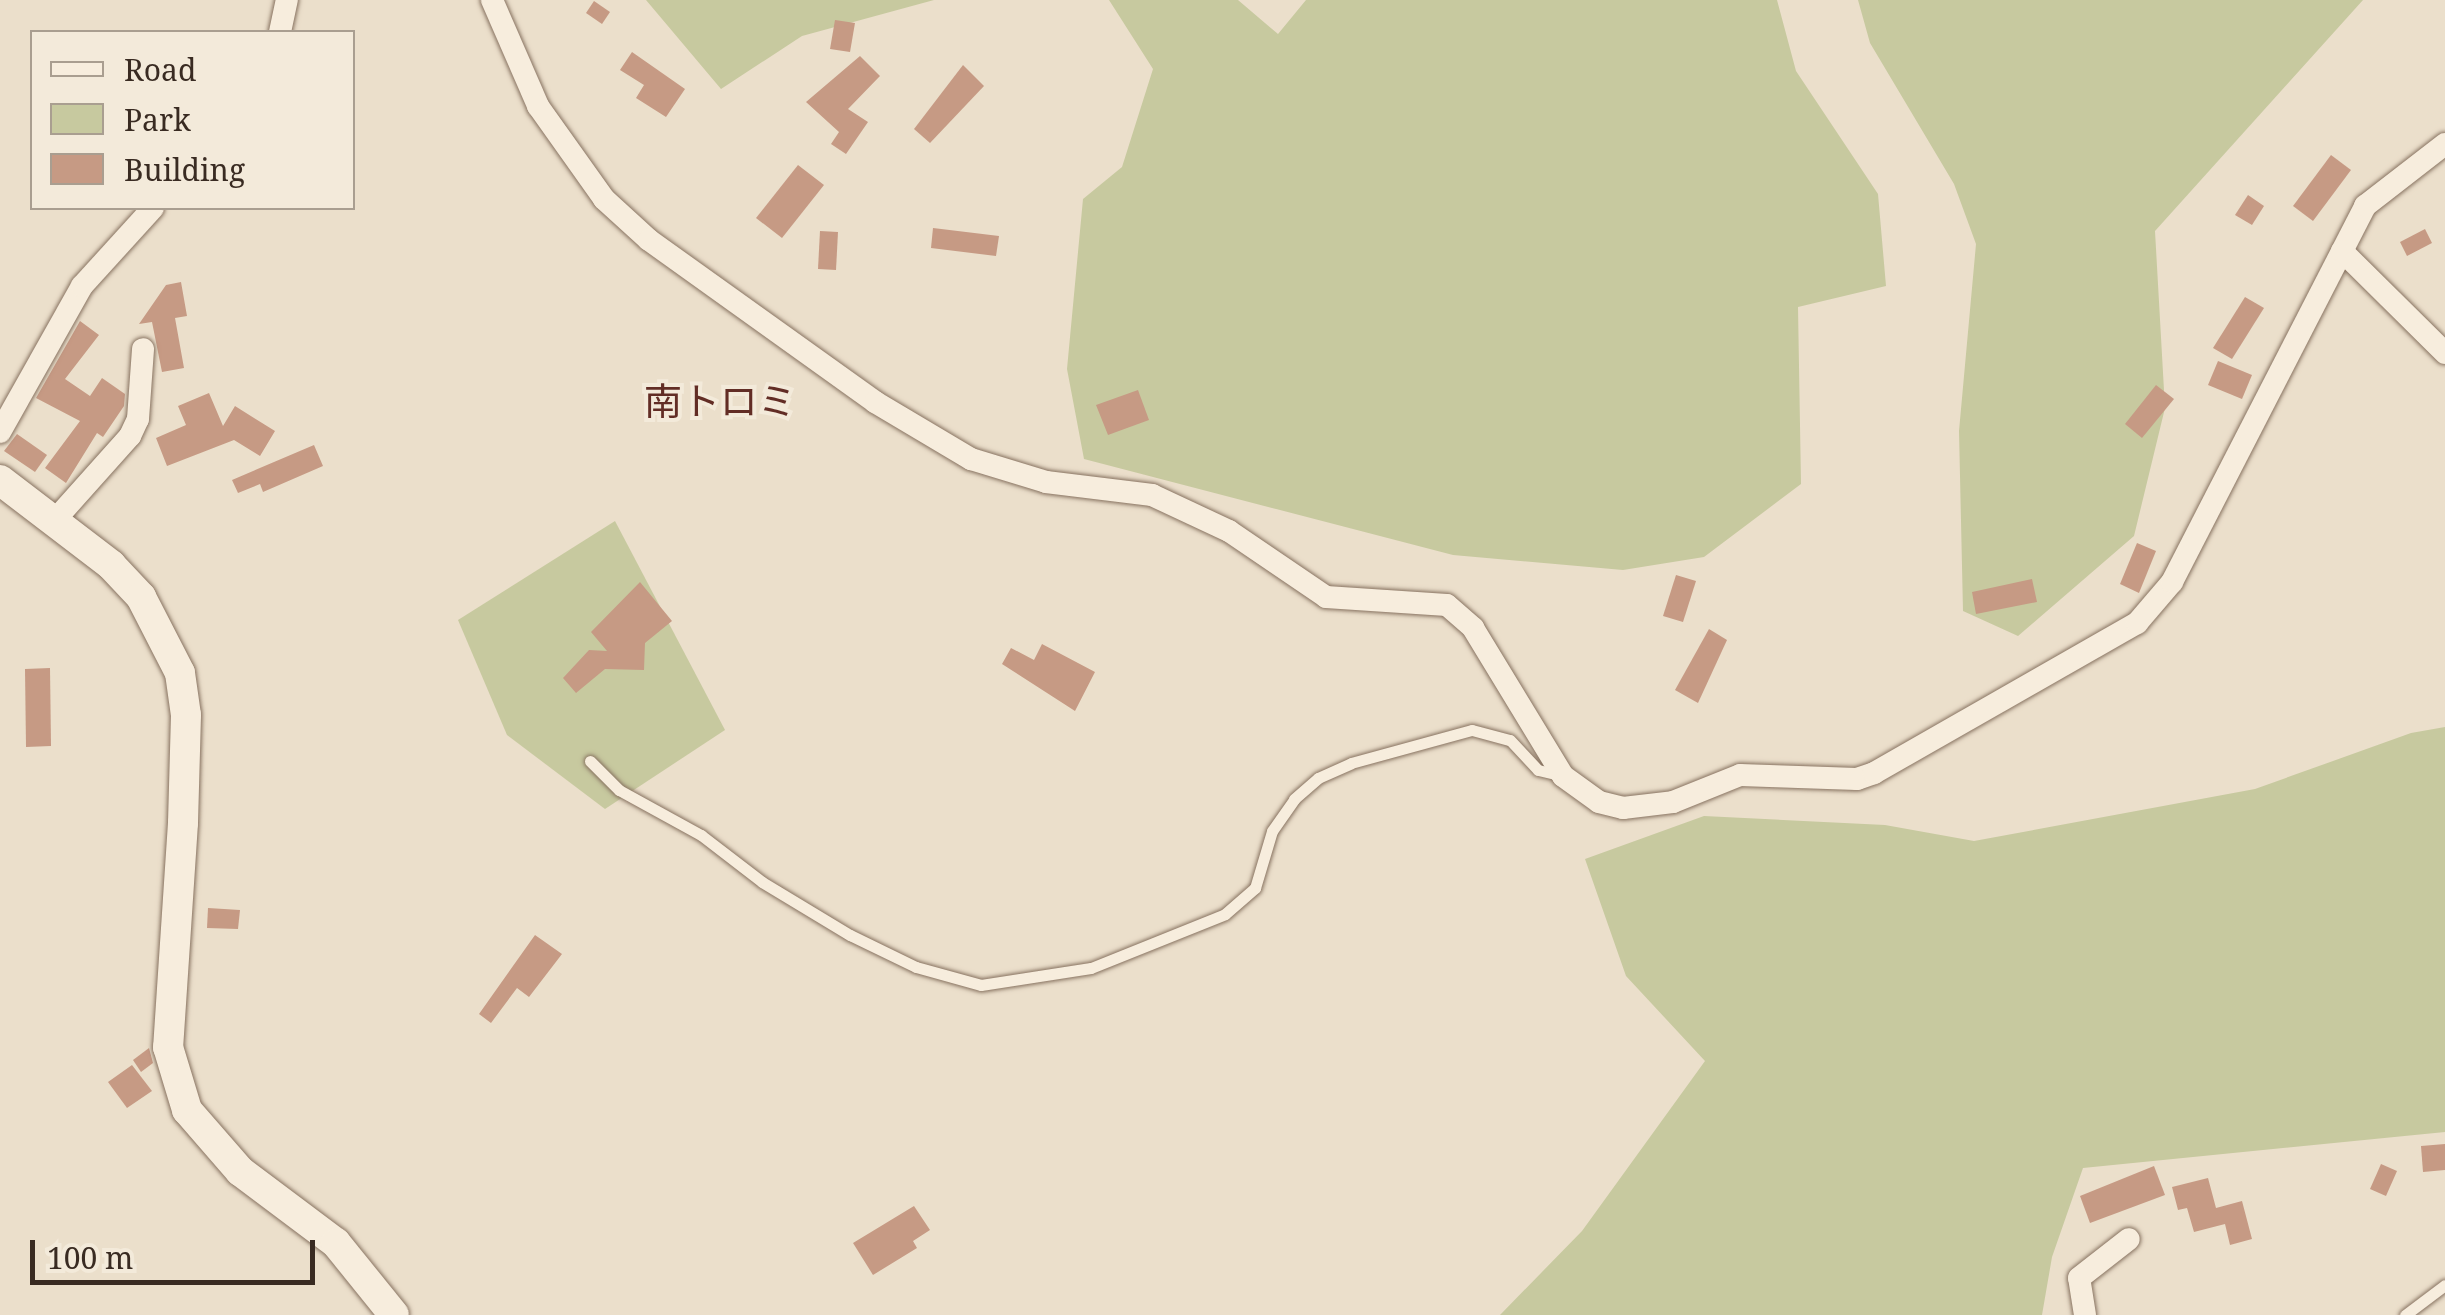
<!DOCTYPE html>
<meta charset="utf-8">
<style>
body{margin:0}
#map{position:relative;width:2445px;height:1315px;overflow:hidden;background:#ebdfcb;font-family:"Noto Serif","Noto Sans JP",serif}
div>[style]{position:absolute}
[style*='--x']{left:calc(var(--x)*1px);top:calc(var(--y)*1px);width:calc(var(--w)*1px);rotate:calc(var(--a)*1deg)}
.green>*{inset:0;background:#c7c99f}
.building>*{inset:0;background:#c69a84}
.roads{filter:drop-shadow(0 0 2px #877260) drop-shadow(0 0 2px #877260)}
.lane>*{height:11px;margin:-5.5px;padding:0 5.5px;transform-origin:5.5px;border-radius:5.5px;background:#f7eddd}
.street>*{height:22px;margin:-11px;padding:0 11px;transform-origin:11px;border-radius:11px;background:#f7eddd}
.secondary>*{height:30px;margin:-15px;padding:0 15px;transform-origin:15px;border-radius:15px;background:#f7eddd}
span{translate:-50% -50%;white-space:nowrap;text-align:center;line-height:1.15;-webkit-text-stroke:8px #f3eada;paint-order:stroke}
.quarter-label{font-size:38px;color:#622d25}
.legend{position:absolute;left:30px;top:30px;width:325px;height:180px;box-sizing:border-box;background:#f3eada;border:2px solid #a99e90;margin:0;padding:12px 18px;list-style:none;font-size:30px;color:#392b22}
.legend li{display:flex;align-items:center;gap:20px;height:50px}
.legend b{width:50px;border:2px solid #a99e90}
.scale{position:absolute;left:30px;top:1240px;width:285px;height:45px;box-sizing:border-box;border:5px solid #392b22;border-top:0;padding-left:12px;font-size:30px;line-height:35px;white-space:nowrap;color:#392b22;-webkit-text-stroke:8px #f3eada;paint-order:stroke}
</style>
<div id="map">
<div class="green">
<div style="clip-path:polygon(646px 0,934px 0,802px 36px,721px 89px)"></div>
<div style="clip-path:polygon(1109px 0,1238px 0,1278px 34px,1306px 0,1777px 0,1796px 71px,1878px 194px,1886px 286px,1798px 307px,1801px 484px,1704px 557px,1623px 570px,1453px 555px,1084px 459px,1067px 369px,1083px 199px,1122px 167px,1153px 69px)"></div>
<div style="clip-path:polygon(1858px 0,2363px 0,2155px 231px,2165px 408px,2134px 536px,2018px 636px,1963px 611px,1959px 431px,1976px 244px,1954px 184px,1870px 43px)"></div>
<div style="clip-path:polygon(615px 521px,725px 730px,605px 809px,507px 735px,458px 620px)"></div>
<div style="clip-path:polygon(2445px 727px,2445px 1132px,2083px 1168px,2052px 1257px,2042px 1315px,1500px 1315px,1582px 1231px,1705px 1061px,1626px 976px,1585px 859px,1704px 816px,1885px 825px,1974px 841px,2255px 789px,2411px 733px)"></div>
</div>
<div class="building">
<div style="clip-path:polygon(594px 1px,610px 12px,602px 24px,586px 13px)"></div>
<div style="clip-path:polygon(835px 20px,855px 23px,850px 52px,830px 49px)"></div>
<div style="clip-path:polygon(632px 52px,685px 89px,666px 117px,636px 98px,644px 85px,620px 70px)"></div>
<div style="clip-path:polygon(860px 56px,880px 76px,848px 109px,868px 122px,846px 154px,831px 144px,839px 132px,806px 102px)"></div>
<div style="clip-path:polygon(963px 65px,984px 86px,930px 143px,914px 129px)"></div>
<div style="clip-path:polygon(2331px 155px,2351px 170px,2313px 221px,2293px 206px)"></div>
<div style="clip-path:polygon(798px 165px,824px 185px,782px 238px,756px 218px)"></div>
<div style="clip-path:polygon(2248px 195px,2264px 206px,2252px 225px,2235px 215px)"></div>
<div style="clip-path:polygon(933px 228px,999px 236px,996px 256px,931px 248px)"></div>
<div style="clip-path:polygon(2425px 229px,2432px 243px,2407px 256px,2400px 242px)"></div>
<div style="clip-path:polygon(820px 231px,838px 232px,836px 270px,818px 269px)"></div>
<div style="clip-path:polygon(181px 282px,187px 316px,175px 318px,184px 368px,162px 372px,152px 322px,139px 324px,166px 285px)"></div>
<div style="clip-path:polygon(2245px 297px,2264px 308px,2232px 359px,2213px 348px)"></div>
<div style="clip-path:polygon(80px 321px,99px 335px,65px 379px,90px 396px,102px 378px,125px 394px,124px 406px,103px 437px,97px 433px,66px 483px,45px 468px,80px 421px,36px 398px)"></div>
<div style="clip-path:polygon(2218px 361px,2252px 375px,2242px 399px,2208px 385px)"></div>
<div style="clip-path:polygon(2156px 385px,2174px 399px,2142px 438px,2125px 424px)"></div>
<div style="clip-path:polygon(1138px 390px,1149px 420px,1108px 435px,1096px 405px)"></div>
<div style="clip-path:polygon(209px 393px,223px 426px,235px 406px,275px 431px,260px 456px,234px 440px,167px 466px,156px 438px,186px 425px,178px 406px)"></div>
<div style="clip-path:polygon(17px 434px,47px 455px,35px 472px,4px 451px)"></div>
<div style="clip-path:polygon(314px 445px,323px 466px,263px 492px,260px 484px,238px 493px,232px 480px)"></div>
<div style="clip-path:polygon(2137px 543px,2156px 551px,2139px 593px,2120px 584px)"></div>
<div style="clip-path:polygon(1676px 575px,1696px 581px,1683px 622px,1663px 616px)"></div>
<div style="clip-path:polygon(2032px 579px,2037px 602px,1976px 614px,1972px 592px)"></div>
<div style="clip-path:polygon(640px 582px,672px 621px,645px 643px,644px 670px,605px 669px,576px 693px,563px 678px,589px 650px,607px 651px,591px 632px)"></div>
<div style="clip-path:polygon(1709px 629px,1727px 640px,1698px 703px,1675px 690px)"></div>
<div style="clip-path:polygon(1042px 644px,1095px 672px,1075px 711px,1002px 664px,1011px 648px,1034px 660px)"></div>
<div style="clip-path:polygon(50px 668px,51px 746px,26px 747px,25px 669px)"></div>
<div style="clip-path:polygon(208px 908px,240px 910px,238px 929px,207px 928px)"></div>
<div style="clip-path:polygon(535px 935px,562px 954px,529px 997px,517px 988px,491px 1023px,479px 1014px)"></div>
<div style="clip-path:polygon(149px 1048px,153px 1063px,141px 1072px,133px 1060px)"></div>
<div style="clip-path:polygon(132px 1065px,152px 1091px,127px 1108px,108px 1082px)"></div>
<div style="clip-path:polygon(2445px 1144px,2445px 1170px,2423px 1172px,2421px 1146px)"></div>
<div style="clip-path:polygon(2381px 1164px,2397px 1171px,2386px 1196px,2370px 1189px)"></div>
<div style="clip-path:polygon(2154px 1166px,2165px 1195px,2090px 1223px,2080px 1196px)"></div>
<div style="clip-path:polygon(2208px 1178px,2216px 1208px,2242px 1201px,2252px 1239px,2230px 1245px,2225px 1224px,2194px 1232px,2187px 1208px,2178px 1210px,2172px 1187px)"></div>
<div style="clip-path:polygon(914px 1206px,930px 1230px,913px 1241px,917px 1248px,873px 1275px,853px 1243px)"></div>
</div>
<div class="roads">
<div class="lane">
<div style="--x:590;--y:761;--w:41;--a:45"></div>
<div style="--x:619;--y:790;--w:94;--a:28.8"></div>
<div style="--x:701;--y:835;--w:77;--a:37.6"></div>
<div style="--x:762;--y:882;--w:103;--a:31.1"></div>
<div style="--x:850;--y:935;--w:73;--a:25.9"></div>
<div style="--x:916;--y:967;--w:67;--a:15.5"></div>
<div style="--x:981;--y:985;--w:111;--a:-8.8"></div>
<div style="--x:1091;--y:968;--w:144;--a:-21.9"></div>
<div style="--x:1225;--y:914;--w:40;--a:-41"></div>
<div style="--x:1255;--y:888;--w:59;--a:-73.4"></div>
<div style="--x:1272;--y:831;--w:39;--a:-55"></div>
<div style="--x:1294;--y:799;--w:32;--a:-41"></div>
<div style="--x:1318;--y:778;--w:36;--a:-24"></div>
<div style="--x:1351;--y:763;--w:125;--a:-15.3"></div>
<div style="--x:1472;--y:730;--w:39;--a:15"></div>
<div style="--x:1510;--y:740;--w:41;--a:47"></div>
<div style="--x:1538;--y:770;--w:26;--a:13"></div>
<div style="--x:2405;--y:1315;--w:50;--a:-36.9"></div>
</div>
<div class="street">
<div style="--x:492;--y:0;--w:116;--a:66.5"></div>
<div style="--x:538;--y:106;--w:114;--a:54.6"></div>
<div style="--x:604;--y:199;--w:61;--a:42.3"></div>
<div style="--x:649;--y:240;--w:278;--a:35.6"></div>
<div style="--x:875;--y:402;--w:112;--a:30.7"></div>
<div style="--x:971;--y:459;--w:78;--a:17"></div>
<div style="--x:1046;--y:482;--w:107;--a:7"></div>
<div style="--x:1152;--y:495;--w:85;--a:25.1"></div>
<div style="--x:1229;--y:531;--w:117;--a:34.2"></div>
<div style="--x:1326;--y:597;--w:121;--a:3.8"></div>
<div style="--x:1447;--y:605;--w:35;--a:41"></div>
<div style="--x:1473;--y:628;--w:173;--a:58.7"></div>
<div style="--x:1563;--y:776;--w:44;--a:35.8"></div>
<div style="--x:1599;--y:802;--w:25;--a:14"></div>
<div style="--x:1623;--y:808;--w:50;--a:-6.8"></div>
<div style="--x:1673;--y:802;--w:72;--a:-21.9"></div>
<div style="--x:1740;--y:775;--w:117;--a:2"></div>
<div style="--x:1857;--y:779;--w:18;--a:-19"></div>
<div style="--x:1874;--y:773;--w:303;--a:-29.7"></div>
<div style="--x:2137;--y:623;--w:54;--a:-49.5"></div>
<div style="--x:2172;--y:582;--w:423;--a:-62.8"></div>
<div style="--x:2365;--y:206;--w:101;--a:-37.8"></div>
<div style="--x:280;--y:32;--w:33;--a:-78"></div>
<div style="--x:2342;--y:251;--w:145;--a:44.7"></div>
<div style="--x:0;--y:432;--w:167;--a:-60.7"></div>
<div style="--x:82;--y:286;--w:105;--a:-47.7"></div>
<div style="--x:54;--y:521;--w:114;--a:-48.2"></div>
<div style="--x:130;--y:436;--w:19;--a:-65"></div>
<div style="--x:138;--y:419;--w:70;--a:-85.9"></div>
<div style="--x:2085;--y:1315;--w:37;--a:-99"></div>
<div style="--x:2079;--y:1278;--w:63;--a:-38"></div>
</div>
<div class="secondary">
<div style="--x:0;--y:480;--w:140;--a:37.4"></div>
<div style="--x:111;--y:565;--w:44;--a:46.8"></div>
<div style="--x:141;--y:597;--w:85;--a:62.8"></div>
<div style="--x:180;--y:673;--w:42;--a:81.9"></div>
<div style="--x:186;--y:715;--w:108;--a:91.6"></div>
<div style="--x:183;--y:823;--w:225;--a:93.8"></div>
<div style="--x:168;--y:1047;--w:66;--a:73.2"></div>
<div style="--x:187;--y:1110;--w:81;--a:49"></div>
<div style="--x:240;--y:1171;--w:120;--a:36.9"></div>
<div style="--x:336;--y:1243;--w:92;--a:51.1"></div>
</div>
</div>
<div class="quarter-label">
<span style="left:720px;top:401px">南トロミ</span>
</div>
<ul class="legend">
<li><b style="height:12px;background:#f7eddd"></b>Road</li>
<li><b style="height:28px;background:#c7c99f"></b>Park</li>
<li><b style="height:28px;background:#c69a84"></b>Building</li>
</ul>
<div class="scale">100 m</div>
</div>
